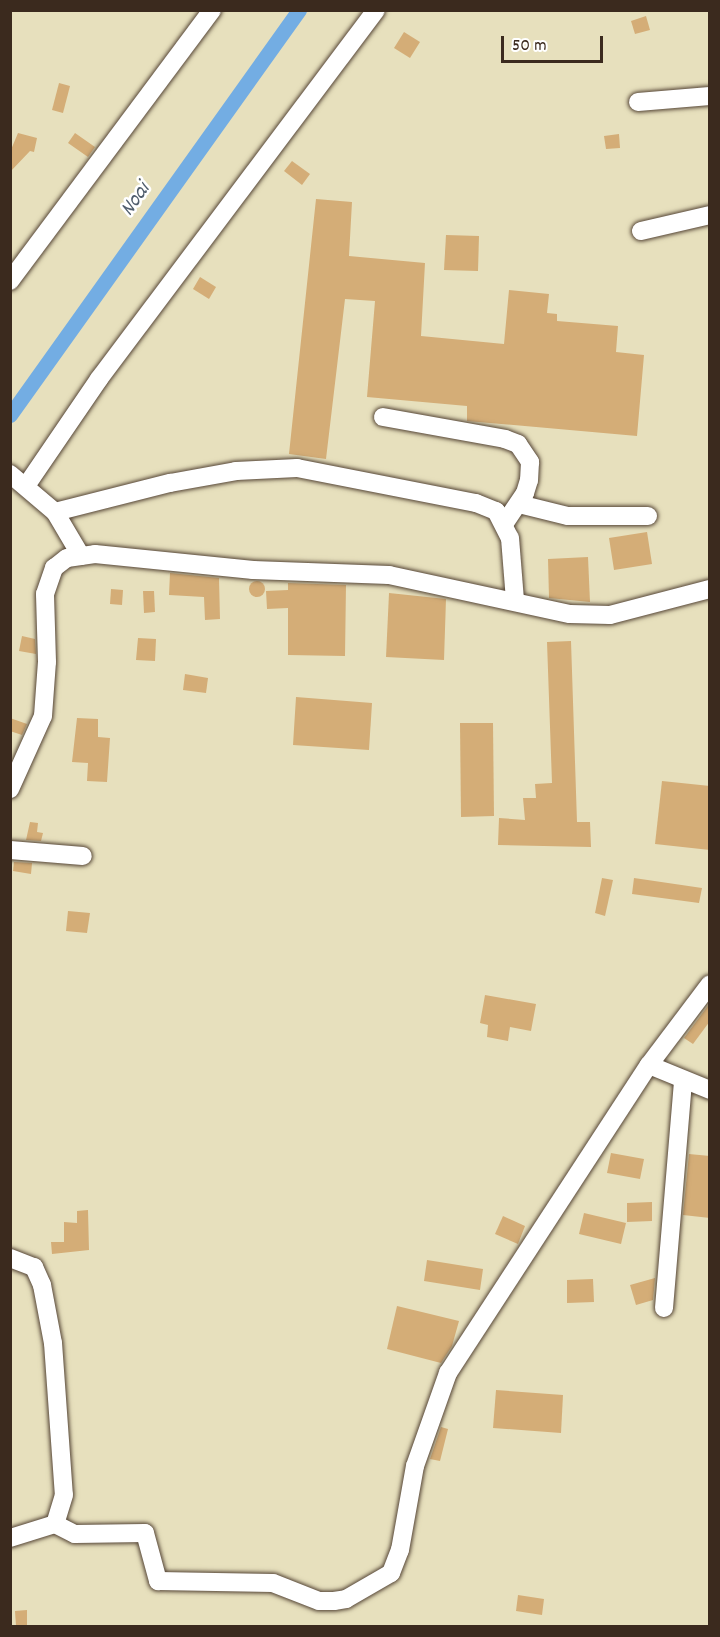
<!DOCTYPE html>
<style>
body{margin:0}
#map{position:relative;width:720px;height:1637px;overflow:hidden;background:#e7e0bd;font-family:Dekko,sans-serif}
div>[style]{position:absolute}
[style*='--x']{left:calc(var(--x)*1px);top:calc(var(--y)*1px);width:calc(var(--w)*1px);rotate:calc(var(--a)*1deg)}
.canal>*{height:15px;margin:-7.5px;padding:0 7.5px;transform-origin:7.5px;border-radius:7.5px;background:#73ade3}
.building>*{inset:0;background:#d4ad77}
.round{border-radius:50%}
.roads{filter:drop-shadow(0 0 2px #554536) drop-shadow(0 0 2px #554536)}
.minor>*{height:18px;margin:-9px;padding:0 9px;transform-origin:9px;border-radius:9px;background:#fff}
span{translate:-50% -50%;white-space:nowrap;text-align:center;line-height:1.15;-webkit-text-stroke:5px #fff;paint-order:stroke}
.water-label{font-size:22px;color:#515e6d;font-style:italic}
.frame{position:absolute;inset:0;border:12px solid #3b2a1e;pointer-events:none}
.scale{position:absolute;left:501px;top:36px;width:102px;height:27px;box-sizing:border-box;border:3px solid #3b2a1e;border-top:0;padding-left:8px;font-size:18px;line-height:21px;white-space:nowrap;color:#3b2a1e;-webkit-text-stroke:4px #fff;paint-order:stroke}
</style>
<div id="map">
<div class="canal">
<div style="--x:10;--y:415;--w:498;--a:-54.5"></div>
</div>
<div class="building">
<div style="clip-path:polygon(646px 16px,650px 30px,635px 34px,631px 21px)"></div>
<div style="clip-path:polygon(404px 32px,420px 42px,410px 58px,394px 48px)"></div>
<div style="clip-path:polygon(59px 83px,70px 86px,63px 113px,52px 110px)"></div>
<div style="clip-path:polygon(18px 133px,37px 138px,34px 152px,30px 151px,10px 172px,10px 152px)"></div>
<div style="clip-path:polygon(75px 133px,95px 147px,88px 157px,68px 143px)"></div>
<div style="clip-path:polygon(619px 134px,620px 148px,606px 149px,604px 136px)"></div>
<div style="clip-path:polygon(292px 161px,310px 174px,302px 185px,284px 171px)"></div>
<div style="clip-path:polygon(316px 199px,352px 202px,349px 256px,425px 263px,421px 336px,504px 344px,509px 290px,549px 294px,547px 313px,557px 314px,557px 321px,618px 326px,616px 352px,644px 355px,637px 436px,467px 421px,467px 406px,367px 397px,375px 301px,345px 299px,326px 459px,289px 454px)"></div>
<div style="clip-path:polygon(446px 235px,479px 236px,478px 271px,444px 270px)"></div>
<div style="clip-path:polygon(200px 277px,216px 287px,209px 299px,193px 289px)"></div>
<div style="clip-path:polygon(647px 532px,652px 564px,614px 570px,609px 538px)"></div>
<div style="clip-path:polygon(588px 557px,590px 602px,549px 598px,548px 559px)"></div>
<div style="clip-path:polygon(170px 573px,219px 578px,220px 619px,205px 620px,204px 597px,169px 595px)"></div>
<div class="round" style="left:249px;top:581px;width:16px;height:16px"></div>
<div style="clip-path:polygon(288px 583px,346px 585px,345px 656px,288px 655px,288px 608px,267px 609px,266px 591px,288px 590px)"></div>
<div style="clip-path:polygon(111px 589px,123px 590px,122px 605px,110px 604px)"></div>
<div style="clip-path:polygon(143px 591px,154px 591px,155px 612px,144px 613px)"></div>
<div style="clip-path:polygon(389px 593px,446px 599px,444px 660px,386px 657px)"></div>
<div style="clip-path:polygon(22px 636px,35px 639px,36px 654px,19px 651px)"></div>
<div style="clip-path:polygon(138px 638px,156px 639px,155px 661px,136px 660px)"></div>
<div style="clip-path:polygon(571px 641px,577px 822px,590px 822px,591px 847px,498px 845px,499px 818px,525px 820px,523px 798px,536px 798px,535px 784px,552px 783px,547px 642px)"></div>
<div style="clip-path:polygon(185px 674px,208px 678px,206px 693px,183px 690px)"></div>
<div style="clip-path:polygon(296px 697px,372px 703px,369px 750px,293px 745px)"></div>
<div style="clip-path:polygon(10px 718px,27px 724px,22px 735px,10px 731px)"></div>
<div style="clip-path:polygon(77px 718px,98px 719px,98px 737px,110px 738px,107px 782px,87px 781px,88px 763px,72px 762px)"></div>
<div style="clip-path:polygon(460px 723px,493px 723px,494px 816px,461px 817px)"></div>
<div style="clip-path:polygon(662px 781px,710px 786px,710px 850px,655px 844px)"></div>
<div style="clip-path:polygon(30px 822px,38px 823px,37px 832px,43px 833px,41px 841px,26px 840px)"></div>
<div style="clip-path:polygon(14px 862px,32px 863px,31px 874px,13px 871px)"></div>
<div style="clip-path:polygon(602px 878px,613px 880px,605px 916px,595px 913px)"></div>
<div style="clip-path:polygon(634px 878px,702px 888px,699px 903px,632px 894px)"></div>
<div style="clip-path:polygon(68px 911px,90px 913px,87px 933px,66px 931px)"></div>
<div style="clip-path:polygon(485px 995px,536px 1004px,531px 1031px,510px 1027px,508px 1041px,487px 1037px,488px 1025px,480px 1023px)"></div>
<div style="clip-path:polygon(710px 1003px,710px 1021px,693px 1044px,684px 1038px)"></div>
<div style="clip-path:polygon(611px 1153px,644px 1159px,640px 1179px,607px 1173px)"></div>
<div style="clip-path:polygon(689px 1154px,710px 1156px,710px 1218px,683px 1215px)"></div>
<div style="clip-path:polygon(652px 1202px,652px 1221px,627px 1222px,627px 1203px)"></div>
<div style="clip-path:polygon(88px 1210px,89px 1250px,52px 1254px,51px 1242px,64px 1242px,64px 1222px,77px 1223px,77px 1211px)"></div>
<div style="clip-path:polygon(584px 1213px,626px 1223px,621px 1244px,579px 1234px)"></div>
<div style="clip-path:polygon(503px 1216px,525px 1226px,518px 1244px,495px 1234px)"></div>
<div style="clip-path:polygon(427px 1260px,483px 1269px,480px 1290px,424px 1281px)"></div>
<div style="clip-path:polygon(655px 1278px,653px 1300px,636px 1305px,630px 1285px)"></div>
<div style="clip-path:polygon(593px 1279px,594px 1302px,567px 1303px,567px 1280px)"></div>
<div style="clip-path:polygon(397px 1306px,459px 1321px,452px 1346px,441px 1363px,387px 1349px)"></div>
<div style="clip-path:polygon(496px 1390px,563px 1395px,561px 1433px,493px 1428px)"></div>
<div style="clip-path:polygon(441px 1427px,448px 1429px,440px 1461px,430px 1459px)"></div>
<div style="clip-path:polygon(518px 1595px,544px 1599px,542px 1615px,516px 1611px)"></div>
<div style="clip-path:polygon(27px 1610px,27px 1626px,16px 1626px,15px 1611px)"></div>
</div>
<div class="roads">
<div class="minor">
<div style="--x:638;--y:102;--w:72;--a:-4.8"></div>
<div style="--x:641;--y:231;--w:71;--a:-13.1"></div>
<div style="--x:10;--y:281;--w:338;--a:-53.3"></div>
<div style="--x:383;--y:417;--w:124;--a:10.2"></div>
<div style="--x:505;--y:439;--w:14;--a:21"></div>
<div style="--x:518;--y:444;--w:22;--a:56"></div>
<div style="--x:530;--y:462;--w:18;--a:93"></div>
<div style="--x:529;--y:480;--w:14;--a:107"></div>
<div style="--x:525;--y:493;--w:36;--a:124"></div>
<div style="--x:10;--y:474;--w:59;--a:40.2"></div>
<div style="--x:55;--y:512;--w:51;--a:59.4"></div>
<div style="--x:26;--y:486;--w:130;--a:-55.7"></div>
<div style="--x:99;--y:379;--w:461;--a:-53.1"></div>
<div style="--x:519;--y:504;--w:50;--a:13.8"></div>
<div style="--x:568;--y:516;--w:80;--a:0"></div>
<div style="--x:55;--y:512;--w:119;--a:-14.2"></div>
<div style="--x:170;--y:483;--w:67;--a:-10.3"></div>
<div style="--x:236;--y:471;--w:61;--a:-2.8"></div>
<div style="--x:297;--y:468;--w:182;--a:11.1"></div>
<div style="--x:476;--y:503;--w:22;--a:22"></div>
<div style="--x:496;--y:511;--w:30;--a:63"></div>
<div style="--x:510;--y:538;--w:62;--a:85.4"></div>
<div style="--x:10;--y:789;--w:80;--a:-65.7"></div>
<div style="--x:43;--y:716;--w:54;--a:-85.8"></div>
<div style="--x:47;--y:662;--w:68;--a:-91.7"></div>
<div style="--x:45;--y:594;--w:28;--a:-71"></div>
<div style="--x:54;--y:568;--w:16;--a:-38"></div>
<div style="--x:67;--y:558;--w:28;--a:-8"></div>
<div style="--x:95;--y:554;--w:159;--a:5.8"></div>
<div style="--x:253;--y:570;--w:136;--a:2.1"></div>
<div style="--x:389;--y:575;--w:185;--a:12.2"></div>
<div style="--x:570;--y:614;--w:40;--a:1.4"></div>
<div style="--x:610;--y:615;--w:103;--a:-14.6"></div>
<div style="--x:10;--y:850;--w:73;--a:4.7"></div>
<div style="--x:649;--y:1065;--w:66;--a:22.3"></div>
<div style="--x:10;--y:1258;--w:26;--a:21"></div>
<div style="--x:34;--y:1267;--w:20;--a:66"></div>
<div style="--x:42;--y:1285;--w:59;--a:79.3"></div>
<div style="--x:53;--y:1343;--w:152;--a:85.9"></div>
<div style="--x:64;--y:1495;--w:30;--a:107"></div>
<div style="--x:55;--y:1524;--w:47;--a:162.7"></div>
<div style="--x:664;--y:1308;--w:229;--a:-85.2"></div>
<div style="--x:55;--y:1524;--w:22;--a:27"></div>
<div style="--x:75;--y:1534;--w:70;--a:-0.8"></div>
<div style="--x:145;--y:1533;--w:50;--a:74.8"></div>
<div style="--x:158;--y:1581;--w:115;--a:1"></div>
<div style="--x:273;--y:1583;--w:49;--a:21.4"></div>
<div style="--x:319;--y:1601;--w:15;--a:0"></div>
<div style="--x:334;--y:1601;--w:12;--a:-9"></div>
<div style="--x:346;--y:1599;--w:52;--a:-30"></div>
<div style="--x:391;--y:1573;--w:25;--a:-69"></div>
<div style="--x:400;--y:1550;--w:85;--a:-79.9"></div>
<div style="--x:415;--y:1466;--w:99;--a:-70.5"></div>
<div style="--x:448;--y:1373;--w:368;--a:-56.9"></div>
<div style="--x:649;--y:1065;--w:101;--a:-53"></div>
</div>
</div>
<div class="water-label">
<span style="left:136px;top:200px;rotate:-55deg">Noai</span>
</div>
<div class="frame"></div>
<div class="scale">50 m</div>
</div>
